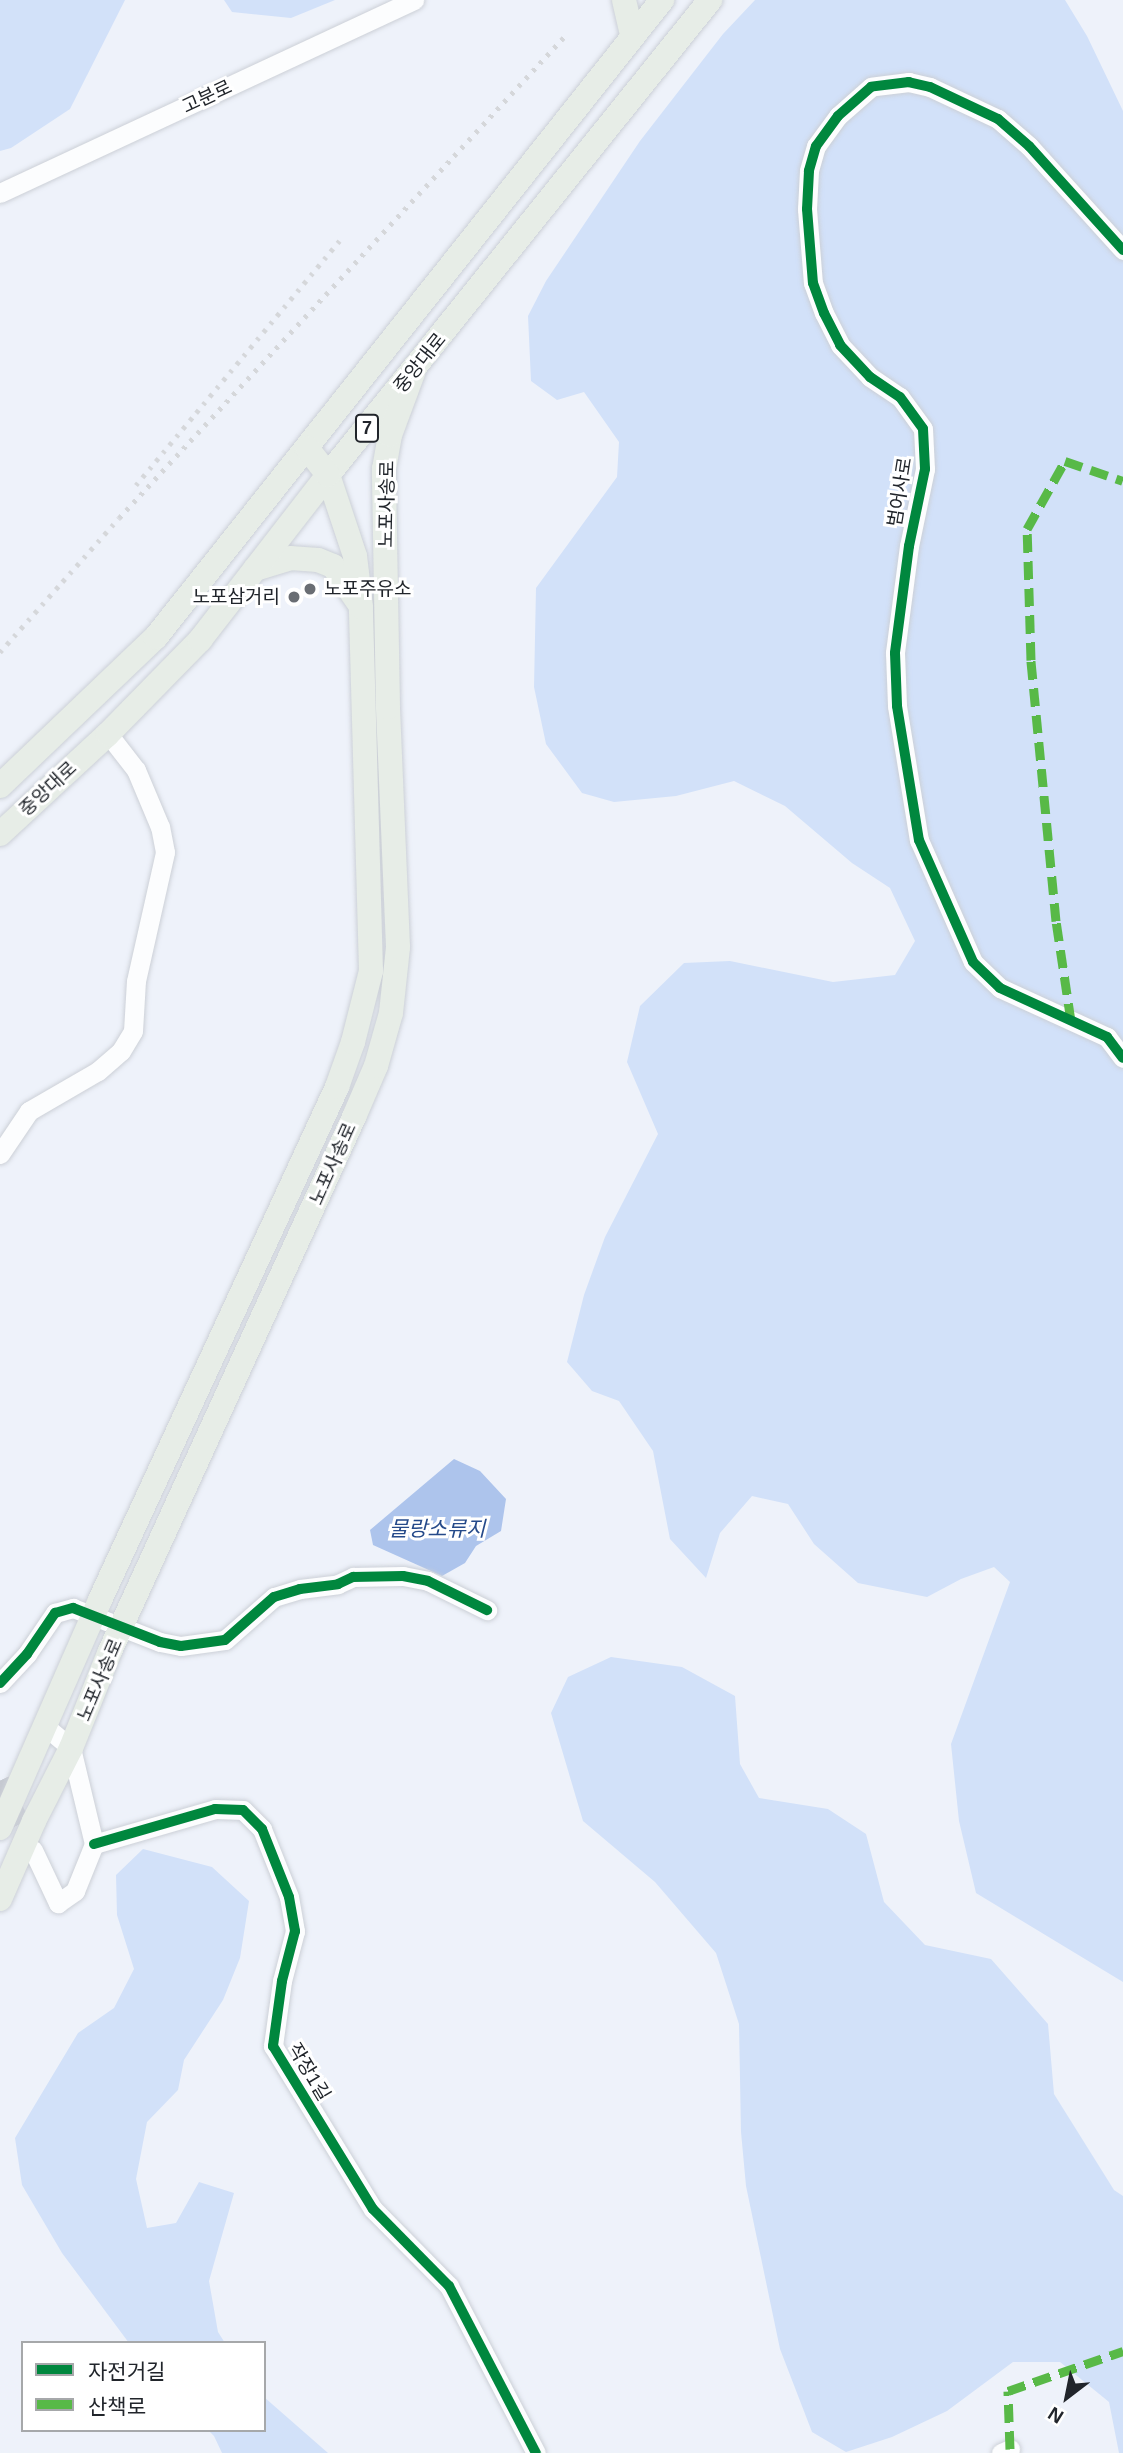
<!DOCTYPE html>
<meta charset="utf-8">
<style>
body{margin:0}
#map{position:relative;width:1123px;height:2453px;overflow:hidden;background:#eef2fa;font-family:Helvetica,"Noto Sans KR",sans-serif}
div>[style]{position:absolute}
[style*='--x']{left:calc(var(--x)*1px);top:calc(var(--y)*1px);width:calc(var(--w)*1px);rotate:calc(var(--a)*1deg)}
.green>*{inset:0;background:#d2e1f9}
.water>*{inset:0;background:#adc4ec}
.minor-tunnel>*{height:19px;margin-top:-9.5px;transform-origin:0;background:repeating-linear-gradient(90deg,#c5c9d1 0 19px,transparent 0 29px)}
.roads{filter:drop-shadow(0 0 2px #ccd0d7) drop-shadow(0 0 2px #ccd0d7)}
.minor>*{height:19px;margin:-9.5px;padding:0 9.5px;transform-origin:9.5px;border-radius:9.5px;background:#fcfdfe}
.major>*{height:24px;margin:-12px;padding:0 12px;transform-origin:12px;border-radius:12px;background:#e7ede7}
.rail>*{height:5px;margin-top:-2.5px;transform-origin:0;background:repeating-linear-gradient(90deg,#d5d7da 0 3.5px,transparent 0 10.5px)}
.quiet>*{height:9px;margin-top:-4.5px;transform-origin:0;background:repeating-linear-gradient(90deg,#58b947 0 18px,transparent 0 27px)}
.cycleway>*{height:10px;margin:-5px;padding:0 5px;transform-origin:5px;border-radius:5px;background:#00873e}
.dots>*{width:19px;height:19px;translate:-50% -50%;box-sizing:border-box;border:4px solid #fff;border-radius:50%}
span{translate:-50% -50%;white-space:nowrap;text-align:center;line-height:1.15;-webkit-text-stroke:6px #fff;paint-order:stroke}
.shield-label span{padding:2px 5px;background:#fff;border:2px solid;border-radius:5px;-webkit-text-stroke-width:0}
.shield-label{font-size:18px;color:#21252b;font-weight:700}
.street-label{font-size:19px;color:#21252b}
.poi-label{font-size:19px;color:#21252b}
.left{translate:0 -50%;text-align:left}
.right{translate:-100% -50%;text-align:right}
.water-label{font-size:21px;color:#254a8a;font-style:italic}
.legend{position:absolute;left:21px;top:2341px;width:245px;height:91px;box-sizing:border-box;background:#fff;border:2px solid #a6a8aa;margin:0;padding:9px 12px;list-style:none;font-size:21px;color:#21252b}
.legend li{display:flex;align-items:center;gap:14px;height:35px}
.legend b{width:35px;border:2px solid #a6a8aa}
.north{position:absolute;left:1032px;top:2362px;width:70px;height:70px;-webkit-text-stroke:5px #fff;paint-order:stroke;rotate:212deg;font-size:19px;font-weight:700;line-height:28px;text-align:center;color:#21252b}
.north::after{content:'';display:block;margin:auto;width:24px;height:32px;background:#21252b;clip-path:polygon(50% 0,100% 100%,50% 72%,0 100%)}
</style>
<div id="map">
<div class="green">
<div style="clip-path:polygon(0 0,125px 0,70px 109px,11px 148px,0 151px)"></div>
<div style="clip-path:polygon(224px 0,335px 0,291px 18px,232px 12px)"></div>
<div style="clip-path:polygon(755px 0,1065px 0,1087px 36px,1123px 111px,1123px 1982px,976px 1893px,959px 1821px,951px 1744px,1010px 1582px,994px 1567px,961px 1579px,927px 1597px,858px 1583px,814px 1544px,788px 1504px,752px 1496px,720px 1533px,706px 1578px,670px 1539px,653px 1451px,619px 1401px,592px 1391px,567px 1362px,584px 1295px,605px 1237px,658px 1134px,627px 1062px,640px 1006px,684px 963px,730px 961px,833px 982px,895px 975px,915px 941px,890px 888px,852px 863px,785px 806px,734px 781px,676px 796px,614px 802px,582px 793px,546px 744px,534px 687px,536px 588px,617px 477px,619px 442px,584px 392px,557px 400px,531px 381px,528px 316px,546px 281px,640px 141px,723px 34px)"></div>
<div style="clip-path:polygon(611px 1657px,682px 1667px,735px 1696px,740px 1764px,759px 1798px,828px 1809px,866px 1834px,884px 1902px,925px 1945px,991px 1959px,1048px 2024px,1054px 2094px,1114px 2190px,1123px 2196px,1123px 2453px,1119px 2453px,1109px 2402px,1060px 2362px,1013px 2362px,947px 2411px,892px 2437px,846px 2452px,812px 2432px,780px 2349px,746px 2186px,741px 2132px,739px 2024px,716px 1953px,655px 1882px,583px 1821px,551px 1713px,568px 1677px)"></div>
<div style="clip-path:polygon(143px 1849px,212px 1867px,249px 1901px,240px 1958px,223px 2000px,184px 2060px,178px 2090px,147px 2122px,136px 2179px,147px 2228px,176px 2223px,199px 2182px,234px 2193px,209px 2281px,218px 2332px,225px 2343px,129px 2343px,62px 2253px,22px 2185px,15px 2138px,78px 2033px,114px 2008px,134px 1969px,117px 1915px,116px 1875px)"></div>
<div style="clip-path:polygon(264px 2397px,328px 2453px,222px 2453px,214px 2436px,208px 2430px,264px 2430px)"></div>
</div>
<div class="water">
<div style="clip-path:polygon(454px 1459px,480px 1471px,506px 1499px,501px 1531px,476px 1546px,465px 1563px,442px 1576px,373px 1545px,370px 1530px)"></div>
</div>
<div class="minor-tunnel">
<div style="--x:0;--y:1780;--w:72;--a:64.5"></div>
</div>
<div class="roads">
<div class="minor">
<div style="--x:0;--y:193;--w:457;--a:-25"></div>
<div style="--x:1123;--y:250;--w:140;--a:-132.1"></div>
<div style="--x:1029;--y:146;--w:41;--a:-138.9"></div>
<div style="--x:998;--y:119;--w:75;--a:-154.8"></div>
<div style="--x:930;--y:87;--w:22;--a:-167"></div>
<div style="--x:909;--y:82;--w:38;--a:173"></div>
<div style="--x:871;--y:87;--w:44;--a:138.7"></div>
<div style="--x:838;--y:116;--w:37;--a:126"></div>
<div style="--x:816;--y:146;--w:26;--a:106"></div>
<div style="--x:809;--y:171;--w:38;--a:93"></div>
<div style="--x:807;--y:209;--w:74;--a:85.4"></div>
<div style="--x:813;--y:283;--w:32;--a:70"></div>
<div style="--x:824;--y:313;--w:36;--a:63"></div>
<div style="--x:840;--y:345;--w:44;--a:46.8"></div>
<div style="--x:870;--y:377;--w:36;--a:34"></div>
<div style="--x:900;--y:397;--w:39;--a:54"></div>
<div style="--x:923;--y:429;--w:40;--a:87.1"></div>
<div style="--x:925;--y:469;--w:79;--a:101.7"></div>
<div style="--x:909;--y:546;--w:108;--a:97.5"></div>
<div style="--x:895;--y:653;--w:53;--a:87.8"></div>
<div style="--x:897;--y:706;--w:136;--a:80.7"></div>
<div style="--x:919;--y:840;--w:133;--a:66.1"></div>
<div style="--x:973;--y:962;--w:37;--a:44"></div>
<div style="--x:1000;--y:988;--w:118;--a:24.6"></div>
<div style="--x:1107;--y:1037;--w:26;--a:53"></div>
<div style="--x:0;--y:1154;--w:52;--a:-56"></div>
<div style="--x:29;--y:1111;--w:80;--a:-30.1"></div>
<div style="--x:98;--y:1071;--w:30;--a:-41"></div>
<div style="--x:121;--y:1051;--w:23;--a:-59"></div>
<div style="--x:133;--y:1031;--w:50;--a:-86.6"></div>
<div style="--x:136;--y:981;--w:132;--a:-77.3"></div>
<div style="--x:165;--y:852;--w:25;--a:-101"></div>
<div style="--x:160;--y:827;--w:62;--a:-112.8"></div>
<div style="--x:136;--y:770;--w:46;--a:-127.9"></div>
<div style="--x:0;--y:1683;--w:40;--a:-47"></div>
<div style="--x:27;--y:1654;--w:50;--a:-55.7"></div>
<div style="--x:55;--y:1613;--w:19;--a:-16"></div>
<div style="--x:73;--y:1608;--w:93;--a:21.3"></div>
<div style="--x:160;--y:1642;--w:21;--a:11"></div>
<div style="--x:181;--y:1646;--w:44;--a:-7.8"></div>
<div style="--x:225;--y:1640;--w:65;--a:-41.3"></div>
<div style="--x:274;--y:1597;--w:27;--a:-17"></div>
<div style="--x:300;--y:1589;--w:38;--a:-7"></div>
<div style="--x:338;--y:1584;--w:17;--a:-25"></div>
<div style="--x:353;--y:1577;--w:50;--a:-1.1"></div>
<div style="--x:403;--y:1576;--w:25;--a:11"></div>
<div style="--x:428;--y:1581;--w:66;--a:26.2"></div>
<div style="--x:46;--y:1727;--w:33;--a:40"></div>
<div style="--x:71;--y:1748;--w:99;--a:76.5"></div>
<div style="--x:94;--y:1844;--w:126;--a:-16.1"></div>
<div style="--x:215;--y:1809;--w:28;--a:2"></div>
<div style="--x:243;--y:1810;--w:27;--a:45"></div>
<div style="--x:262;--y:1829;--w:73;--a:68.3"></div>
<div style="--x:289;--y:1897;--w:35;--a:80"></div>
<div style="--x:295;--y:1931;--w:52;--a:104.6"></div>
<div style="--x:282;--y:1981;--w:66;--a:97.9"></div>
<div style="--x:273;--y:2046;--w:191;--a:58.5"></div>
<div style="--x:373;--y:2209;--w:108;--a:45.4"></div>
<div style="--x:449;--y:2286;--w:188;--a:62.5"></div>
<div style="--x:33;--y:1850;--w:59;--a:64.7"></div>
<div style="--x:58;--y:1903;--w:21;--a:-35"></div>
<div style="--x:75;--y:1891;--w:51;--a:-68"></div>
<div style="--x:1001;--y:2453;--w:10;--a:-24"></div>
</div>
<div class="major">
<div style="--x:624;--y:0;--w:37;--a:77"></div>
<div style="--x:255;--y:569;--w:37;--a:-17"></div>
<div style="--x:290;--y:558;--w:28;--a:4"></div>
<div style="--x:318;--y:560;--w:16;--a:22"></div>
<div style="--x:333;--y:566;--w:44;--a:55.2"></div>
<div style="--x:0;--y:786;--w:216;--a:-43.7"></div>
<div style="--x:156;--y:637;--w:814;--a:-51.54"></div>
<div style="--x:0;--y:834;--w:147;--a:-42.8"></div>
<div style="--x:108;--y:734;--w:132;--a:-45.6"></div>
<div style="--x:200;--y:640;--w:209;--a:-52.2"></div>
<div style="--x:328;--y:475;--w:610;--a:-51.19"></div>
<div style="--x:0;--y:1828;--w:249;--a:-66.3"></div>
<div style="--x:100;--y:1600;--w:565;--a:-65.2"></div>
<div style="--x:337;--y:1087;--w:48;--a:-70.4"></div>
<div style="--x:353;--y:1042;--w:73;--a:-75.8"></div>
<div style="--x:371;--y:971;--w:364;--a:-91.6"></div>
<div style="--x:361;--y:607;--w:51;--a:-96.7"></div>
<div style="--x:355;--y:556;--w:85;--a:-108.4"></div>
<div style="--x:328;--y:475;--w:34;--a:-128"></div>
<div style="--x:0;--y:1899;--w:85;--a:-66.4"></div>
<div style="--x:34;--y:1821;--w:82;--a:-63.1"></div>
<div style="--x:71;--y:1748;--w:105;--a:-68.1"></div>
<div style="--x:110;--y:1651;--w:587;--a:-65.44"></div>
<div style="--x:354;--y:1117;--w:56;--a:-66.7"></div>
<div style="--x:376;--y:1066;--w:55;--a:-74.2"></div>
<div style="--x:391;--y:1013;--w:66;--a:-83.9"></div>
<div style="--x:398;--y:947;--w:240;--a:-92.4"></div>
<div style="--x:388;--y:707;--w:238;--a:-91"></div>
<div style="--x:384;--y:469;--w:35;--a:-80"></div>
<div style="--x:390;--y:435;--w:66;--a:-69.6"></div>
</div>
</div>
<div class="rail">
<div style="--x:136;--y:485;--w:319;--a:-50.2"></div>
<div style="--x:0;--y:652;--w:179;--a:-48.4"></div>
<div style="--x:119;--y:518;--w:658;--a:-47.22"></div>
</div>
<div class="quiet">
<div style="--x:1071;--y:1021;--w:101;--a:-98.5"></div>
<div style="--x:1056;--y:921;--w:262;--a:-95.5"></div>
<div style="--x:1031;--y:660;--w:131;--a:-91.7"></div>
<div style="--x:1027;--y:529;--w:78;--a:-60.8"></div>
<div style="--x:1065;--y:461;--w:61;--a:19"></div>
<div style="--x:1010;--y:2449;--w:58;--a:-92"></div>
<div style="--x:1008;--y:2391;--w:122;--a:-19.2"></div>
</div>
<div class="cycleway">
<div style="--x:1123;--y:250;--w:140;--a:-132.1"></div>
<div style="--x:1029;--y:146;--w:41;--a:-138.9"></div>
<div style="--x:998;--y:119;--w:75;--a:-154.8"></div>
<div style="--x:930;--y:87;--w:22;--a:-167"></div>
<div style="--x:909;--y:82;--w:38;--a:173"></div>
<div style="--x:871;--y:87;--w:44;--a:138.7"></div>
<div style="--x:838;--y:116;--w:37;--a:126"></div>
<div style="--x:816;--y:146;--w:26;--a:106"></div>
<div style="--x:809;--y:171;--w:38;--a:93"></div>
<div style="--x:807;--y:209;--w:74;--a:85.4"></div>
<div style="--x:813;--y:283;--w:32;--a:70"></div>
<div style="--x:824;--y:313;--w:36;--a:63"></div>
<div style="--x:840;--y:345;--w:44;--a:46.8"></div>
<div style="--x:870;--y:377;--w:36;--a:34"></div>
<div style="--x:900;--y:397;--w:39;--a:54"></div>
<div style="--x:923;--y:429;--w:40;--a:87.1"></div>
<div style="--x:925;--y:469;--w:79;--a:101.7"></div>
<div style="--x:909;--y:546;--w:108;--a:97.5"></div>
<div style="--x:895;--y:653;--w:53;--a:87.8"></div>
<div style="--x:897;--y:706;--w:136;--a:80.7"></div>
<div style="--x:919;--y:840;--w:133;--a:66.1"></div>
<div style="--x:973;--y:962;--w:37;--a:44"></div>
<div style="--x:1000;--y:988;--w:118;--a:24.6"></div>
<div style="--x:1107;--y:1037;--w:26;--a:53"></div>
<div style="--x:0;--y:1683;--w:40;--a:-47"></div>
<div style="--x:27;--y:1654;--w:50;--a:-55.7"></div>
<div style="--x:55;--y:1613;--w:19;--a:-16"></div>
<div style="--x:73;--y:1608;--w:93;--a:21.3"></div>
<div style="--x:160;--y:1642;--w:21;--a:11"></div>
<div style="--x:181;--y:1646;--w:44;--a:-7.8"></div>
<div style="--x:225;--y:1640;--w:65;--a:-41.3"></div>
<div style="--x:274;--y:1597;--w:27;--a:-17"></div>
<div style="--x:300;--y:1589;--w:38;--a:-7"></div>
<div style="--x:338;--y:1584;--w:17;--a:-25"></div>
<div style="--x:353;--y:1577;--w:50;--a:-1.1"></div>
<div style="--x:403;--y:1576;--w:25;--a:11"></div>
<div style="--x:428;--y:1581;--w:66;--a:26.2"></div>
<div style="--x:94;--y:1844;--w:126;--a:-16.1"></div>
<div style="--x:215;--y:1809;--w:28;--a:2"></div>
<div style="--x:243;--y:1810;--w:27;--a:45"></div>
<div style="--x:262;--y:1829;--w:73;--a:68.3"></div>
<div style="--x:289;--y:1897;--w:35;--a:80"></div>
<div style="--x:295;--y:1931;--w:52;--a:104.6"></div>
<div style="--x:282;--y:1981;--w:66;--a:97.9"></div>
<div style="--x:273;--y:2046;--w:191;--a:58.5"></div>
<div style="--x:373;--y:2209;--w:108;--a:45.4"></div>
<div style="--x:449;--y:2286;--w:188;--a:62.5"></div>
</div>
<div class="dots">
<div style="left:310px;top:589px;background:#696d73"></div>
<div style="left:294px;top:597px;background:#696d73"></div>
</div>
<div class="shield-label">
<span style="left:367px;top:428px">7</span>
</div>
<div class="street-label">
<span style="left:207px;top:97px;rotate:-25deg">고분로</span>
<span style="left:420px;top:363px;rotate:-51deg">중앙대로</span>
<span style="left:900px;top:492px;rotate:-81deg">범어사로</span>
<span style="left:387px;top:504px;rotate:-89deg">노포사송로</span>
<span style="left:48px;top:789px;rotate:-43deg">중앙대로</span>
<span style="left:333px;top:1164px;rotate:-66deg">노포사송로</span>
<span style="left:100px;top:1680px;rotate:-67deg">노포사송로</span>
<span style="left:309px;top:2072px;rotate:59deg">작장1길</span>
</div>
<div class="poi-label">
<span class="left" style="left:324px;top:589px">노포주유소</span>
<span class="right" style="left:280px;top:597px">노포삼거리</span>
</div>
<div class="water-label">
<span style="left:437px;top:1529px">물랑소류지</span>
</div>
<ul class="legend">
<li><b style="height:9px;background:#00873e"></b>자전거길</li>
<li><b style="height:9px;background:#58b947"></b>산책로</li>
</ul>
<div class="north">N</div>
</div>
